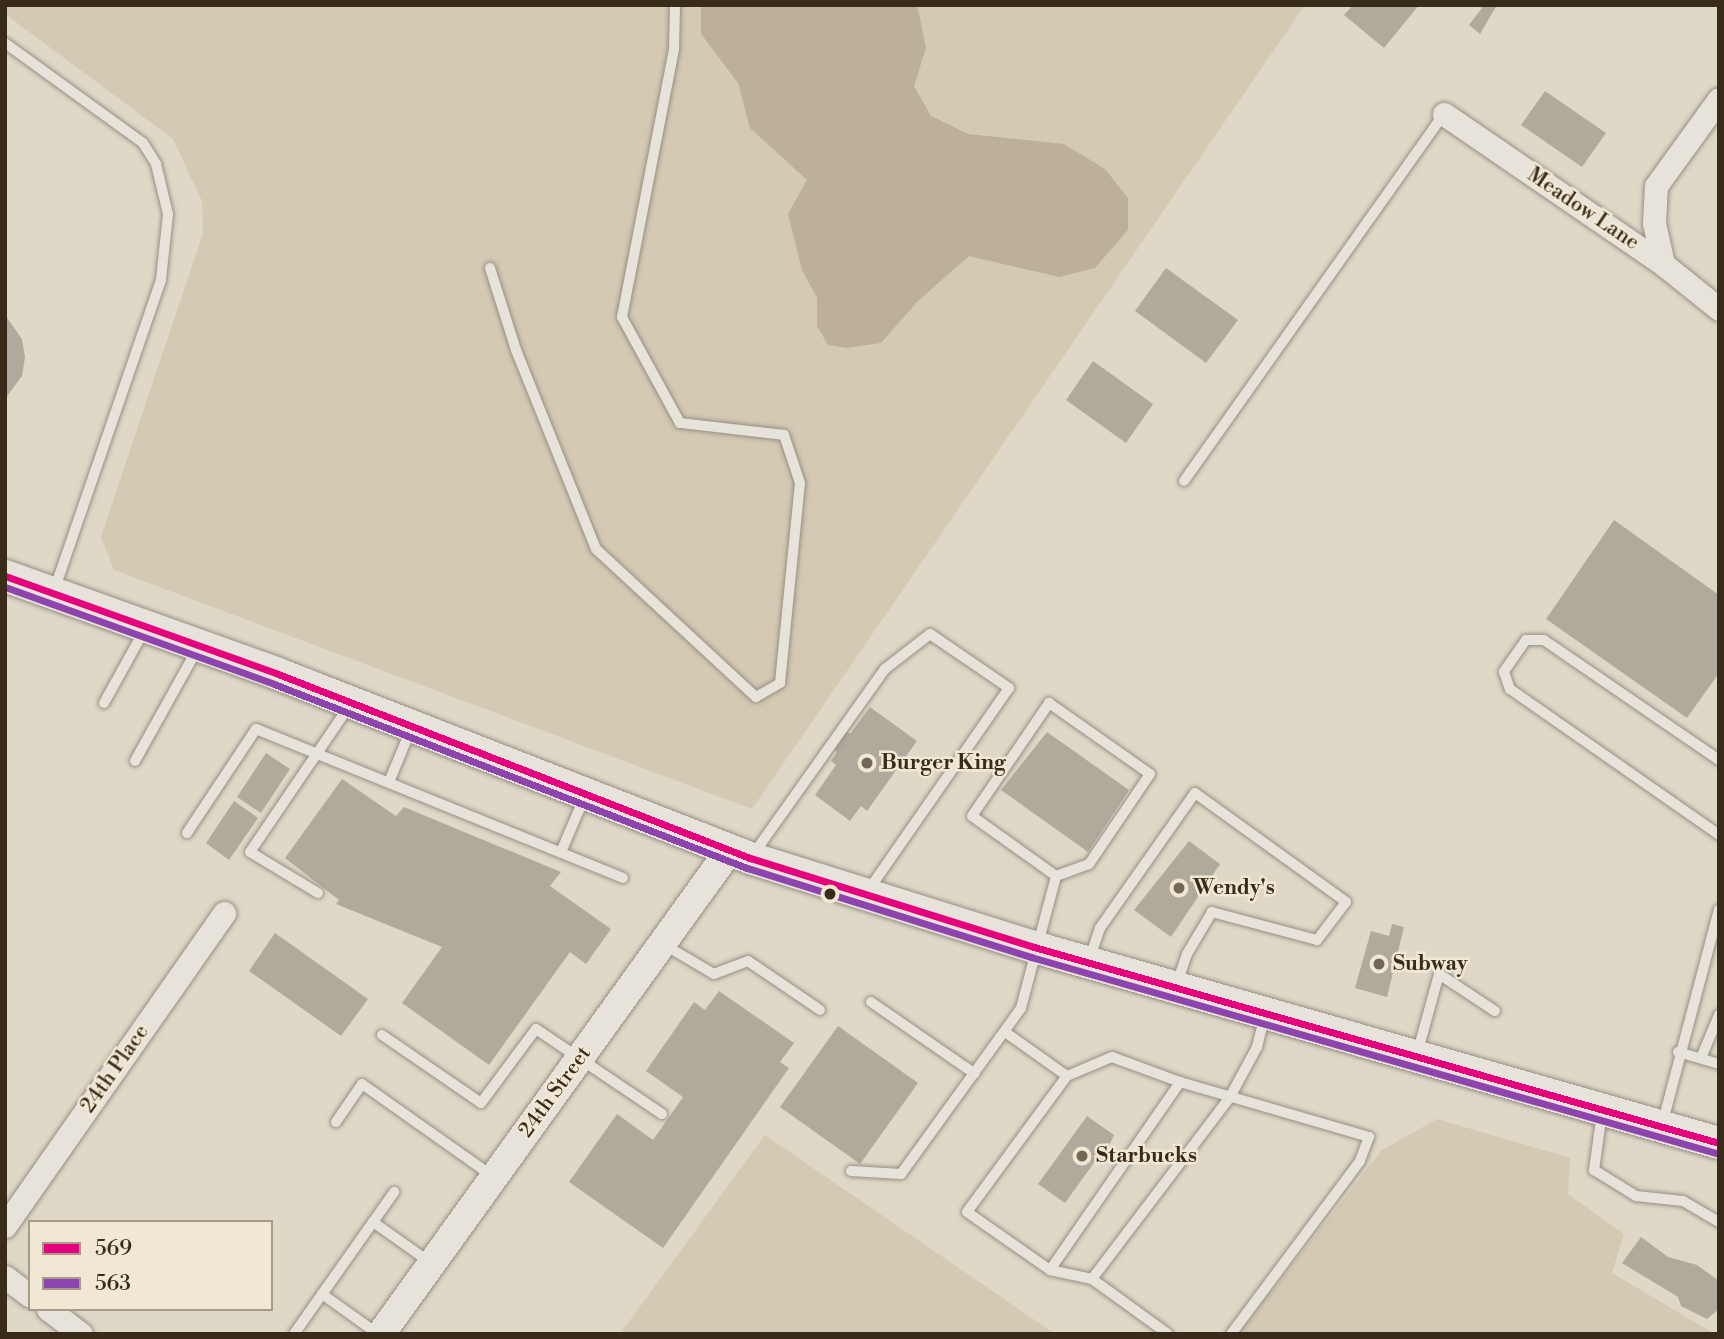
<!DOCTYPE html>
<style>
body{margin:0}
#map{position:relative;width:1724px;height:1339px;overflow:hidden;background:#dfd8c7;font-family:"Libre Bodoni",serif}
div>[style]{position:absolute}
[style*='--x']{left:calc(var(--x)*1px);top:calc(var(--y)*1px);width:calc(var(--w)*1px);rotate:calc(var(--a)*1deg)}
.green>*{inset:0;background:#d4c9b2}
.water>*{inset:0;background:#bcb09a}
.building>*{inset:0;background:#b0aa9d}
.roads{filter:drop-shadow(0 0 2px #969084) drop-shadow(0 0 2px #969084)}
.service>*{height:10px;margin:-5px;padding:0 5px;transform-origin:5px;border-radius:5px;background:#e7e2da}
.minor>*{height:23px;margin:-11.5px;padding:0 11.5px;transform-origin:11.5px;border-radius:11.5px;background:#e7e2da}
.tertiary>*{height:28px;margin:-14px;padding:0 14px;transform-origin:14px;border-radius:14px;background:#e7e2da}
.secondary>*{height:32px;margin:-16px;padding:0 16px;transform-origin:16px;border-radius:16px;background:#e7e2da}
.bus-1>*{height:7px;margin:-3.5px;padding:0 3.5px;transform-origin:3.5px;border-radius:3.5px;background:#e5007d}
.bus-2>*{height:7px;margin:-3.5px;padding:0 3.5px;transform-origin:3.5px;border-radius:3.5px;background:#8e44ad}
.dots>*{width:19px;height:19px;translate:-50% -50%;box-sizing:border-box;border:4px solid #f1e8d4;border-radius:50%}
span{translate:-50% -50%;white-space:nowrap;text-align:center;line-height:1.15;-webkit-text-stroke:5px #f1e8d4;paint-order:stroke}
.street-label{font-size:21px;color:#392b1a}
.poi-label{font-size:21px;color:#392b1a;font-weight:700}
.left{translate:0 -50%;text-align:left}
.frame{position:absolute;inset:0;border:7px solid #392b1a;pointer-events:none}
.legend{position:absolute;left:28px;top:1220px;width:245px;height:91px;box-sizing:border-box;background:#f1e8d4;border:2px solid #a79c8a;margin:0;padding:9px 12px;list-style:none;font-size:21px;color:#392b1a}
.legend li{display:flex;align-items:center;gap:14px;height:35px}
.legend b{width:35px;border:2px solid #a79c8a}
</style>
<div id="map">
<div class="green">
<div style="clip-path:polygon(5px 5px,1305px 5px,752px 809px,114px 570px,101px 537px,203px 233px,202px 201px,173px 139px,5px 14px)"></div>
<div style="clip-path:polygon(1437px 1119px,1570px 1158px,1568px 1194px,1624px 1234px,1612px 1273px,1715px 1334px,1238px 1334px,1382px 1150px)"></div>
<div style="clip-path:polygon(765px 1135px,1055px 1334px,620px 1334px)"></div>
</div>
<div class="water">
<div style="clip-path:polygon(701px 5px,917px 5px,926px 48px,914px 86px,931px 116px,968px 134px,1064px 144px,1105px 169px,1128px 198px,1128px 230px,1095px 268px,1059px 277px,969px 256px,918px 301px,881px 343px,846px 348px,828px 345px,817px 326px,817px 298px,802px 270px,788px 214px,807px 180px,750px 128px,738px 83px,701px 34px)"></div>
</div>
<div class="building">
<div style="clip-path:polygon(1353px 5px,1419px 5px,1384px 48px,1344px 15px)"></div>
<div style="clip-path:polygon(1478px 5px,1497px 5px,1480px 34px,1469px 25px,1482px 8px)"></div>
<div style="clip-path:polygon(1545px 91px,1606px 133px,1582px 167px,1521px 125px)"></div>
<div style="clip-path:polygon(1166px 268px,1238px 320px,1206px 363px,1135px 311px)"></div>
<div style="clip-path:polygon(5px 315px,22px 339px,25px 357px,22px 376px,5px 399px)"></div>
<div style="clip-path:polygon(1093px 361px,1153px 404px,1126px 443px,1066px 400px)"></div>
<div style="clip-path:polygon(1614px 520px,1719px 595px,1719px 673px,1687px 718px,1546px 619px)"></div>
<div style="clip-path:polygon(870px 707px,917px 741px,867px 811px,861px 806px,850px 821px,815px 795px,836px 765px,831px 761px,837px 752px,826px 744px,839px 726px,850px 734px)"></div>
<div style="clip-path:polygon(1047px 732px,1129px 790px,1088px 852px,1001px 790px)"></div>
<div style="clip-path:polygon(266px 753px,290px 769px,261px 813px,237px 797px)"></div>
<div style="clip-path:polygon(342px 779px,396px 816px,404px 807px,561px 872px,550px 886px,611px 929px,586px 964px,570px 952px,489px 1065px,402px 1003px,442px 947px,336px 904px,339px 900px,285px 858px)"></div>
<div style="clip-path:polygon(234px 801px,258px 818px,229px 860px,206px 843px)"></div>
<div style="clip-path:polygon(1189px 841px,1220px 864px,1171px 937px,1134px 910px)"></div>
<div style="clip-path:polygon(1392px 924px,1404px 927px,1387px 997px,1355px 988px,1371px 931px,1389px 936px)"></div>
<div style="clip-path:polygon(275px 933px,368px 999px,341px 1036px,249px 971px)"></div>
<div style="clip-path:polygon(719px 991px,794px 1043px,780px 1062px,789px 1068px,663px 1248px,569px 1182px,617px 1114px,653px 1140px,683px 1097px,646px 1071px,694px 1002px,705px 1010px)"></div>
<div style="clip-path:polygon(838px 1026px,918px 1083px,860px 1164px,780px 1107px)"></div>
<div style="clip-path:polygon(1087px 1116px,1114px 1135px,1101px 1163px,1096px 1160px,1065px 1203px,1038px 1184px)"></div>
<div style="clip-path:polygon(1641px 1237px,1668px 1257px,1697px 1265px,1719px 1281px,1719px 1309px,1707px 1319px,1681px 1306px,1678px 1297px,1622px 1263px)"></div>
</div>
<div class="roads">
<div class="service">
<div style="--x:5;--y:43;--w:170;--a:35.9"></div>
<div style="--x:143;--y:143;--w:25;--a:58"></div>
<div style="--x:156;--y:164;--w:51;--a:76.5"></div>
<div style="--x:168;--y:214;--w:66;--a:96.1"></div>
<div style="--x:161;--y:280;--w:328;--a:109"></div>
<div style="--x:490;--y:268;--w:86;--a:72.4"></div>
<div style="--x:516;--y:350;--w:214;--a:68.1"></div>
<div style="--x:596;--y:549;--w:218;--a:42.8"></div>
<div style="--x:756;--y:697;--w:28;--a:-30"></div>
<div style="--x:780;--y:683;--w:201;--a:-84.3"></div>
<div style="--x:800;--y:483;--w:51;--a:-108.4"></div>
<div style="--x:784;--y:435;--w:105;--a:-173.4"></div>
<div style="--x:680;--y:423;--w:121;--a:-118.7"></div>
<div style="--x:622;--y:317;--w:272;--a:-79"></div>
<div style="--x:674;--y:50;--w:45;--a:-88.7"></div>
<div style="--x:1184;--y:481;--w:450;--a:-54.7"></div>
<div style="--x:104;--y:703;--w:85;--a:-61"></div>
<div style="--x:1049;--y:703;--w:123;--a:35.1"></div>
<div style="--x:1150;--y:774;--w:109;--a:124.1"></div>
<div style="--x:1089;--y:864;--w:35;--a:160"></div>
<div style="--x:1056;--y:876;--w:103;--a:-144.5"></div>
<div style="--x:972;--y:816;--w:137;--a:-55.7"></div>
<div style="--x:1719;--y:760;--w:212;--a:-145.6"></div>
<div style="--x:1544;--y:640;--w:18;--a:180"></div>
<div style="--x:1526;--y:640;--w:39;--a:125"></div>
<div style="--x:1504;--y:672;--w:18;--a:71"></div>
<div style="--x:1510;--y:689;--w:255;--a:34.9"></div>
<div style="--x:135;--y:761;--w:129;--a:-60.9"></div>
<div style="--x:389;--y:782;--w:57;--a:-67.5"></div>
<div style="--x:187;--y:833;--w:125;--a:-56.4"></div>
<div style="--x:256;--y:729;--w:396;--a:22.1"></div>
<div style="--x:561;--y:852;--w:59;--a:-66.9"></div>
<div style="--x:752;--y:856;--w:229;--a:-54.6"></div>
<div style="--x:885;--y:669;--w:57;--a:-37.9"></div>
<div style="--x:930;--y:634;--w:96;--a:34.4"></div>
<div style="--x:1009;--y:688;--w:249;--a:124.8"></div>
<div style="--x:318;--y:893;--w:79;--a:-148.9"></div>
<div style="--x:250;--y:852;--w:178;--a:-55.8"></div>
<div style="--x:663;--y:944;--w:59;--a:30.5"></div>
<div style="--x:714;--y:974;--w:36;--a:-21"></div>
<div style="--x:748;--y:961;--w:87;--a:34.2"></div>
<div style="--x:1089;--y:960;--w:34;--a:-71"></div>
<div style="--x:1100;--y:928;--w:165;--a:-54.9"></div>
<div style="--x:1195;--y:793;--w:186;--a:35.8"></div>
<div style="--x:1346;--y:902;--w:48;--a:127.3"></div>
<div style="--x:1317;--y:940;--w:109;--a:-165.1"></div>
<div style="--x:1212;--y:912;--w:49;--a:120.8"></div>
<div style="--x:1187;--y:954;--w:31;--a:109"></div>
<div style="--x:871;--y:1002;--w:126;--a:34.7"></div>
<div style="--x:1005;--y:1032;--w:76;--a:35.4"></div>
<div style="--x:382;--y:1035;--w:120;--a:34.5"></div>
<div style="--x:481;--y:1103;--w:92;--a:-53.4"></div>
<div style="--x:536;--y:1029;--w:152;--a:34"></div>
<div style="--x:1678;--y:1052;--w:43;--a:16.3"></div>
<div style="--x:1417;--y:1054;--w:83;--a:-74.6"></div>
<div style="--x:1439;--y:974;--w:67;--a:33.5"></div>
<div style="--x:1701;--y:1058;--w:47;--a:-67.3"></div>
<div style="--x:1602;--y:1113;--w:58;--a:98"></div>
<div style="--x:1594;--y:1170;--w:49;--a:31.8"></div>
<div style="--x:1636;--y:1196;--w:47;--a:6.1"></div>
<div style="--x:1683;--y:1201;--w:42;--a:30.3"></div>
<div style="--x:336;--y:1122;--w:46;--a:-55.6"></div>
<div style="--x:362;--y:1084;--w:161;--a:35.2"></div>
<div style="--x:1662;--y:1125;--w:223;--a:-75.2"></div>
<div style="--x:851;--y:1171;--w:50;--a:3.4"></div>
<div style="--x:901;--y:1174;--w:205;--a:-54.1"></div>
<div style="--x:1021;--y:1008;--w:137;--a:-75.1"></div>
<div style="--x:373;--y:1222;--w:71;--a:35.3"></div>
<div style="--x:1050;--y:1270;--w:229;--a:-55.3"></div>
<div style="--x:1092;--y:1279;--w:43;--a:-167.9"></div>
<div style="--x:1050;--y:1270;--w:101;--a:-145.1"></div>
<div style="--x:967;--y:1212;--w:169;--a:-53.7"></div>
<div style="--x:1067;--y:1076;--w:49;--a:-22.9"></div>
<div style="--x:1112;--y:1057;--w:72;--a:20.2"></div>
<div style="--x:1180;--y:1082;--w:197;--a:16.2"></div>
<div style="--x:1369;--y:1137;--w:26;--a:111"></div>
<div style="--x:1360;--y:1161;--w:216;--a:126.7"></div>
<div style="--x:322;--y:1294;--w:69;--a:35.5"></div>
<div style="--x:294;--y:1334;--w:174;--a:-54.8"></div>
<div style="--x:1168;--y:1334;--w:94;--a:-144.1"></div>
<div style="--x:1092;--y:1279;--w:228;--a:-52.8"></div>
<div style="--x:1230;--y:1097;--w:57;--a:-61.6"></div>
<div style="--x:1257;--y:1047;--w:32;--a:-76"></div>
</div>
<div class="minor">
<div style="--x:1444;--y:114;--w:265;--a:34.4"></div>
<div style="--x:1663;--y:264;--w:72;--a:38.8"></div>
<div style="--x:1663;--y:264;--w:42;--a:-102.4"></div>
<div style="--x:1654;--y:223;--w:37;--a:-87"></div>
<div style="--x:1656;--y:186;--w:107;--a:-54.1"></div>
<div style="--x:5;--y:1226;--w:382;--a:-55"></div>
<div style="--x:5;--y:1277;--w:31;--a:37"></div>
<div style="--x:48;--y:1309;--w:41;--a:37.1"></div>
</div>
<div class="tertiary">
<div style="--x:381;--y:1334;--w:595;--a:-54.23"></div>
</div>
<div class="secondary">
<div style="--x:5;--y:576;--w:290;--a:19.7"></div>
<div style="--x:278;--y:674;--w:507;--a:21.3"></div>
<div style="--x:750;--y:858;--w:298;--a:17.4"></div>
<div style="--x:1034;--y:947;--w:712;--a:15.97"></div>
</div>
</div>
<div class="bus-1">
<div style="--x:5;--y:576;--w:290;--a:19.7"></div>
<div style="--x:278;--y:674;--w:507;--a:21.3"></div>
<div style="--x:750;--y:858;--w:298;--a:17.4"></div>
<div style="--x:1034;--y:947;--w:712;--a:15.97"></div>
</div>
<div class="bus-2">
<div style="--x:5;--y:587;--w:286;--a:19.8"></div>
<div style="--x:274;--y:684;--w:508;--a:21.26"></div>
<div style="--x:747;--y:868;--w:298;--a:17.4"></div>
<div style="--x:1031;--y:957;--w:712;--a:15.97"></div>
</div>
<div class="dots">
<div style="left:867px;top:763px;background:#736857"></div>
<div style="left:1179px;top:888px;background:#736857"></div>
<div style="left:830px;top:894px;background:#392b1a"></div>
<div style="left:1379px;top:964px;background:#736857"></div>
<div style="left:1082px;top:1156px;background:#736857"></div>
</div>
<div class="street-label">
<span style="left:1583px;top:209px;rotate:34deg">Meadow Lane</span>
<span style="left:115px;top:1069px;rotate:-55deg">24th Place</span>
<span style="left:555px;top:1092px;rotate:-54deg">24th Street</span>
</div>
<div class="poi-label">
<span class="left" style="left:881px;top:763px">Burger King</span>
<span class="left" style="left:1193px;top:888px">Wendy's</span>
<span class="left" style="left:1393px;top:964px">Subway</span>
<span class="left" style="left:1096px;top:1156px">Starbucks</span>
</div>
<div class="frame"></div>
<ul class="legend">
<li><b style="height:9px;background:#e5007d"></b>569</li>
<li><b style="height:9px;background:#8e44ad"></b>563</li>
</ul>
</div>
